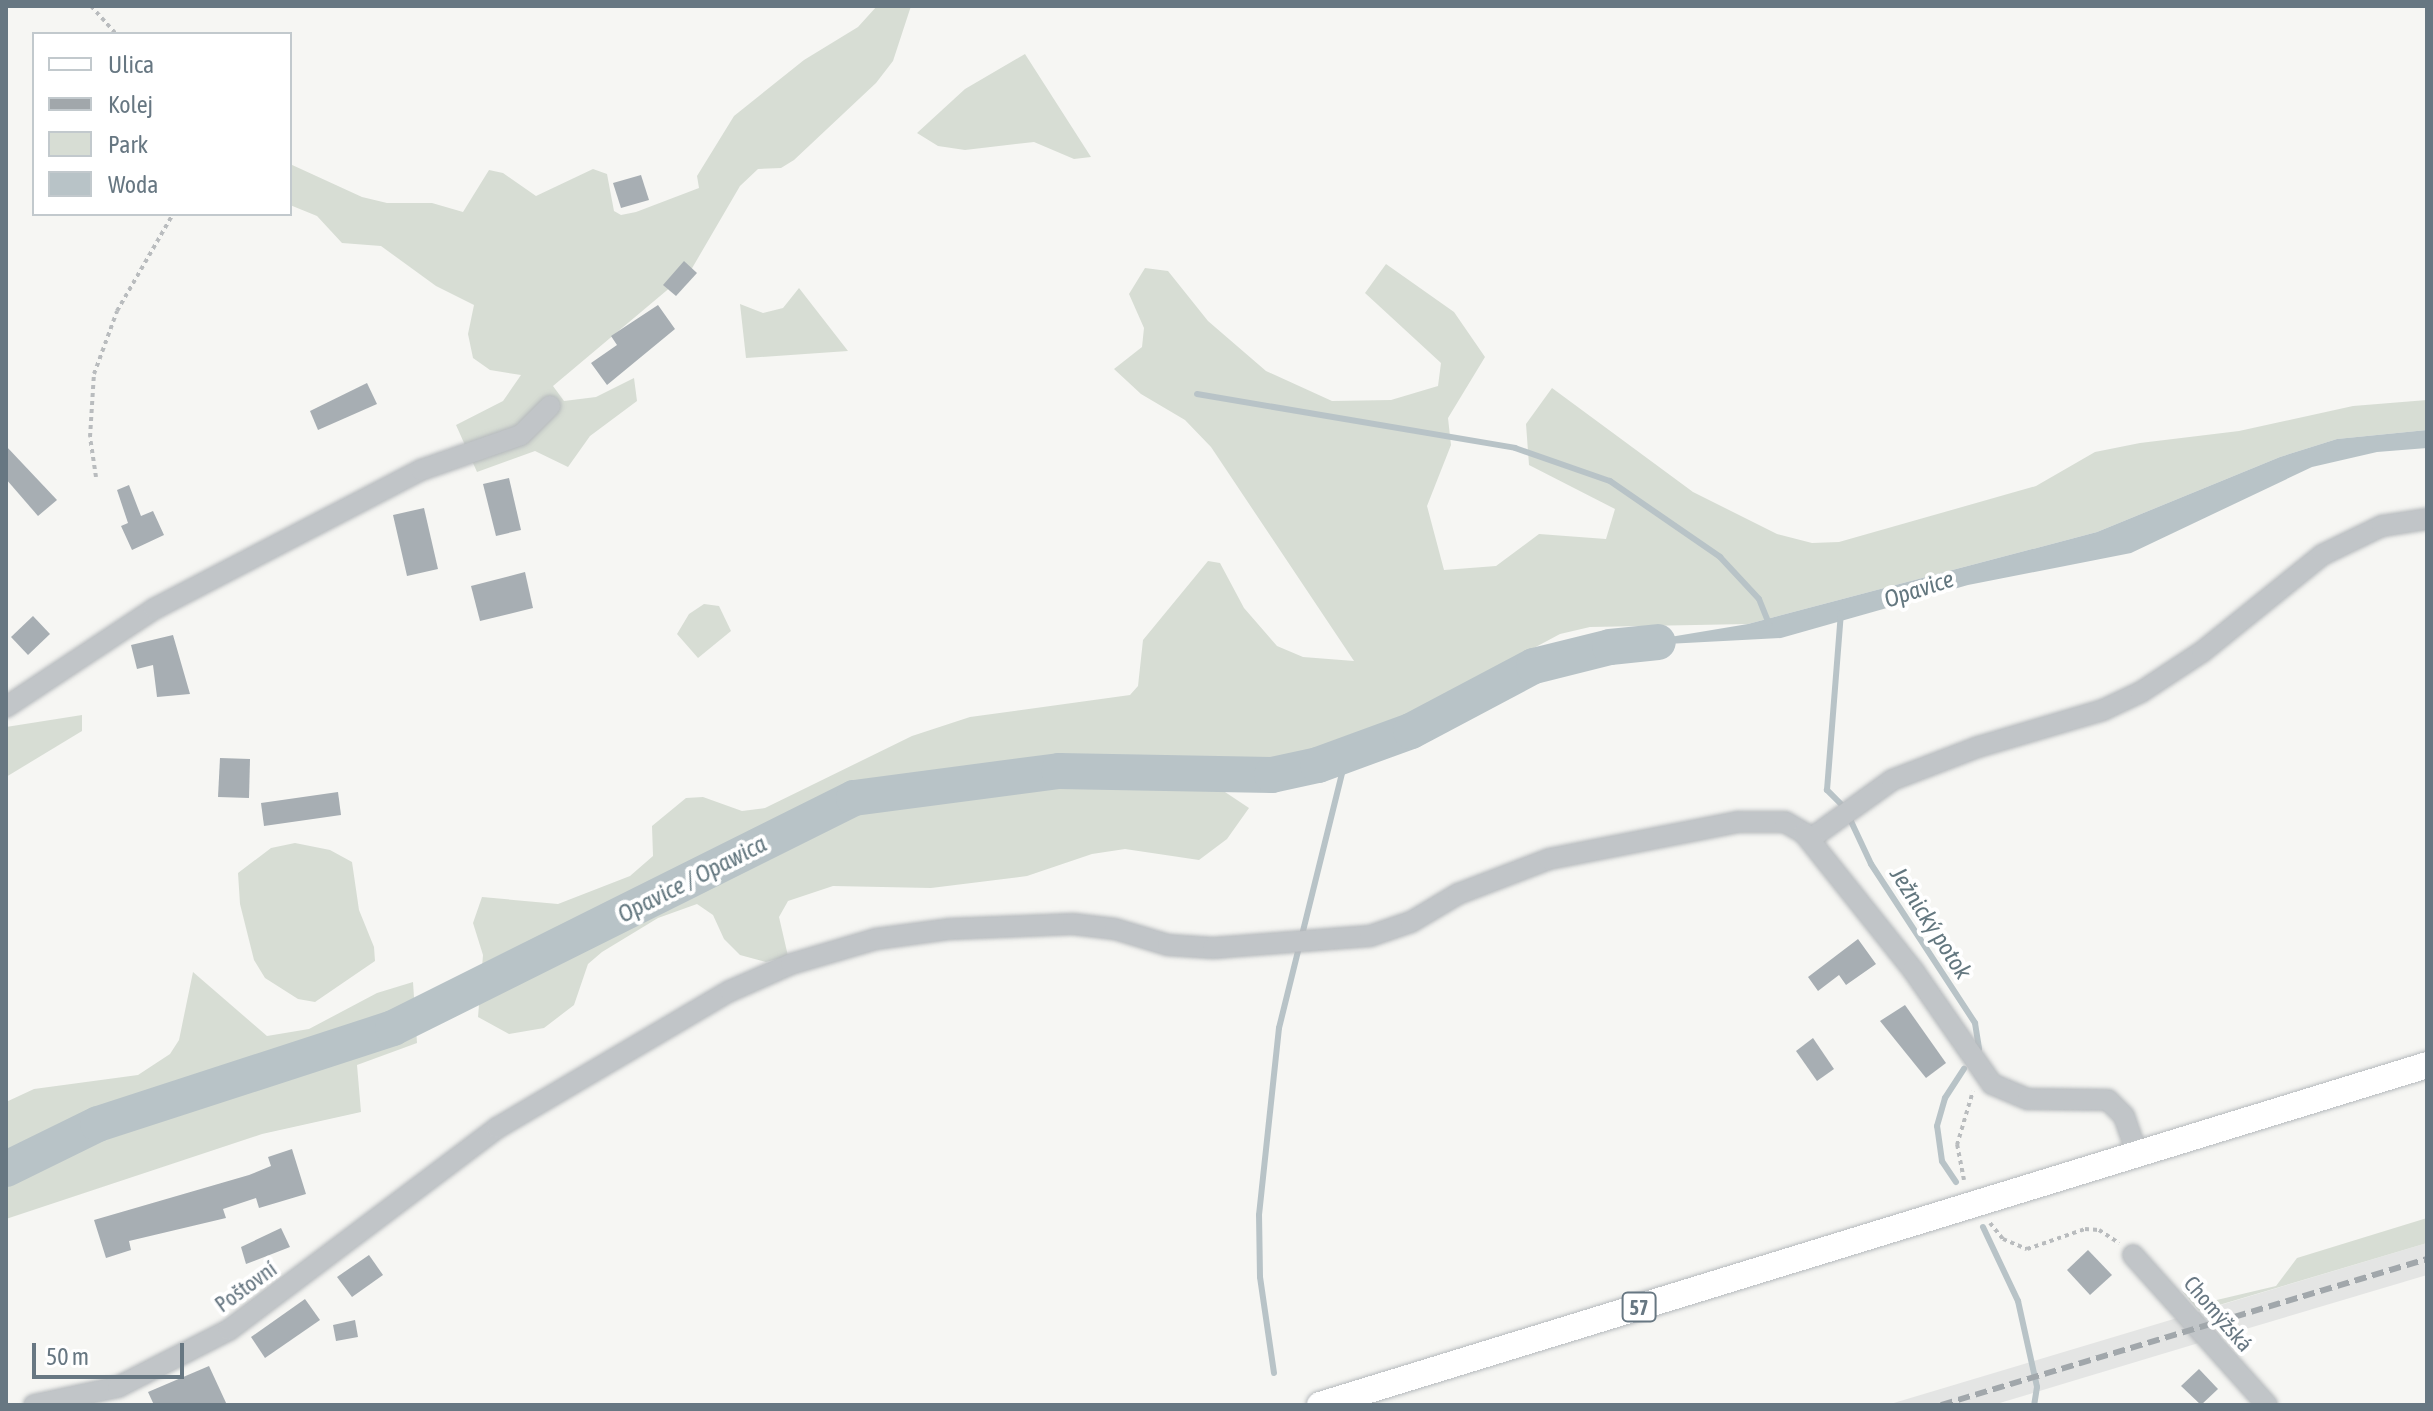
<!DOCTYPE html>
<meta charset="utf-8">
<style>
body{margin:0}
#map{position:relative;width:2433px;height:1411px;overflow:hidden;background:#f6f6f3;font-family:"Asap Condensed",sans-serif}
div>[style]{position:absolute}
[style*='--x']{left:calc(var(--x)*1px);top:calc(var(--y)*1px);width:calc(var(--w)*1px);rotate:calc(var(--a)*1deg)}
.built>*{inset:0;background:#e4e5e4}
.green>*{inset:0;background:#d7ddd4}
.water>*{inset:0;background:#b8c3c7}
.stream>*{height:6px;margin:-3px;padding:0 3px;transform-origin:3px;border-radius:3px;background:#b8c3c7}
.river>*{height:36px;margin:-18px;padding:0 18px;transform-origin:18px;border-radius:18px;background:#b8c3c7}
.building>*{inset:0;background:#a7aeb3}
.path>*{height:4px;margin-top:-2px;transform-origin:0;background:repeating-linear-gradient(90deg,#b9bcbe 0 4px,transparent 0 8px)}
.roads{filter:drop-shadow(0 0 2px #b5b9bc) drop-shadow(0 0 2px #b5b9bc)}
.minor>*{height:20px;margin:-10px;padding:0 10px;transform-origin:10px;border-radius:10px;background:#c1c5c8}
.major>*{height:26px;margin:-13px;padding:0 13px;transform-origin:13px;border-radius:13px;background:#fff}
.rail>*{height:6px;margin-top:-3px;transform-origin:0;background:repeating-linear-gradient(90deg,#a1a7ab 0 12px,transparent 0 18px)}
span{translate:-50% -50%;white-space:nowrap;text-align:center;line-height:1.15;-webkit-text-stroke:8px #fff;paint-order:stroke}
.shield-label span{padding:2px 6px;background:#fff;border:2px solid;border-radius:6px;-webkit-text-stroke-width:0}
.shield-label{font-size:20px;color:#677782;font-weight:700}
.street-label{font-size:22px;color:#677782}
.water-label{font-size:24px;color:#63777f;font-style:italic}
.frame{position:absolute;inset:0;border:8px solid #677782;pointer-events:none}
.legend{position:absolute;left:32px;top:32px;width:260px;height:184px;box-sizing:border-box;background:#fff;border:2px solid #c2c9cd;margin:0;padding:10px 14px;list-style:none;font-size:24px;color:#677782}
.legend li{display:flex;align-items:center;gap:16px;height:40px}
.legend b{width:40px;border:2px solid #c2c9cd}
.scale{position:absolute;left:32px;top:1343px;width:152px;height:36px;box-sizing:border-box;border:4px solid #677782;border-top:0;padding-left:10px;font-size:24px;line-height:28px;white-space:nowrap;color:#677782;-webkit-text-stroke:6px #fff;paint-order:stroke}
</style>
<div id="map">
<div class="built">
<div style="clip-path:polygon(2427px 1243px,2427px 1275px,2202px 1342px,1993px 1405px,1887px 1405px)"></div>
</div>
<div class="green">
<div style="clip-path:polygon(877px 6px,911px 6px,893px 61px,876px 83px,794px 160px,781px 168px,758px 169px,740px 186px,691px 270px,553px 386px,564px 401px,596px 397px,634px 378px,637px 401px,590px 436px,568px 467px,535px 451px,477px 472px,456px 425px,503px 401px,521px 375px,490px 370px,473px 358px,468px 334px,474px 305px,436px 286px,381px 246px,342px 243px,317px 216px,290px 205px,290px 164px,362px 197px,387px 203px,432px 203px,463px 212px,489px 170px,503px 173px,536px 196px,593px 169px,607px 174px,614px 211px,621px 215px,636px 212px,699px 188px,697px 176px,734px 116px,804px 60px,858px 27px)"></div>
<div style="clip-path:polygon(1025px 54px,1091px 157px,1074px 159px,1034px 142px,965px 150px,938px 146px,917px 133px,965px 89px)"></div>
<div style="clip-path:polygon(1386px 264px,1454px 312px,1485px 357px,1448px 418px,1451px 445px,1427px 506px,1444px 570px,1496px 566px,1539px 534px,1606px 539px,1615px 509px,1529px 465px,1526px 424px,1552px 388px,1693px 492px,1777px 534px,1812px 543px,1839px 542px,2036px 486px,2095px 452px,2140px 443px,2239px 431px,2353px 406px,2427px 400px,2427px 430px,2337px 439px,2280px 457px,2097px 532px,1748px 624px,1590px 627px,1560px 634px,1423px 707px,1402px 741px,1310px 777px,1222px 790px,1249px 808px,1227px 839px,1199px 860px,1125px 849px,1092px 854px,1027px 876px,931px 888px,833px 886px,788px 901px,779px 917px,788px 956px,766px 962px,740px 955px,724px 939px,713px 915px,697px 904px,658px 918px,602px 952px,588px 964px,574px 1005px,544px 1028px,509px 1034px,478px 1017px,483px 955px,473px 923px,482px 897px,558px 904px,630px 876px,653px 856px,652px 826px,686px 798px,703px 797px,742px 811px,765px 808px,912px 736px,970px 717px,1130px 695px,1138px 686px,1143px 640px,1208px 561px,1220px 563px,1244px 608px,1277px 646px,1303px 657px,1354px 661px,1211px 447px,1185px 420px,1141px 394px,1114px 369px,1142px 347px,1144px 328px,1129px 294px,1145px 268px,1168px 271px,1208px 321px,1266px 371px,1332px 401px,1391px 400px,1438px 386px,1441px 363px,1365px 293px)"></div>
<div style="clip-path:polygon(799px 288px,848px 351px,746px 358px,740px 304px,763px 313px,783px 308px)"></div>
<div style="clip-path:polygon(704px 604px,719px 606px,731px 631px,698px 658px,677px 634px,689px 614px)"></div>
<div style="clip-path:polygon(82px 715px,82px 731px,6px 777px,6px 727px)"></div>
<div style="clip-path:polygon(295px 843px,330px 850px,352px 862px,359px 910px,374px 947px,375px 961px,315px 1002px,298px 999px,265px 978px,254px 960px,240px 904px,238px 873px,271px 848px)"></div>
<div style="clip-path:polygon(193px 972px,267px 1036px,309px 1029px,377px 993px,413px 982px,417px 1043px,357px 1065px,361px 1112px,262px 1134px,6px 1219px,6px 1102px,34px 1089px,138px 1075px,170px 1054px,179px 1040px)"></div>
<div style="clip-path:polygon(2427px 1218px,2427px 1243px,2199px 1311px,2182px 1291px,2204px 1303px,2276px 1286px,2297px 1258px)"></div>
</div>
<div class="water">
<div style="clip-path:polygon(2427px 430px,2427px 448px,2377px 452px,2312px 467px,2131px 553px,1968px 585px,1781px 638px,1610px 647px,1748px 624px,2097px 532px,2280px 457px,2337px 439px)"></div>
</div>
<div class="stream">
<div style="--x:1197;--y:394;--w:323;--a:9.6"></div>
<div style="--x:1515;--y:448;--w:101;--a:19.2"></div>
<div style="--x:1610;--y:481;--w:134;--a:34.6"></div>
<div style="--x:1720;--y:557;--w:57;--a:47.1"></div>
<div style="--x:1759;--y:599;--w:27;--a:68"></div>
<div style="--x:1841;--y:804;--w:20;--a:-135"></div>
<div style="--x:1827;--y:790;--w:177;--a:-85.5"></div>
<div style="--x:1849;--y:817;--w:52;--a:64.9"></div>
<div style="--x:1871;--y:864;--w:190;--a:56.8"></div>
<div style="--x:1975;--y:1023;--w:26;--a:81"></div>
<div style="--x:1956;--y:1182;--w:25;--a:-124"></div>
<div style="--x:1942;--y:1161;--w:35;--a:-98"></div>
<div style="--x:1937;--y:1126;--w:29;--a:-74"></div>
<div style="--x:1945;--y:1098;--w:35;--a:-57"></div>
<div style="--x:1983;--y:1227;--w:82;--a:64.7"></div>
<div style="--x:2018;--y:1301;--w:88;--a:77.5"></div>
<div style="--x:2037;--y:1387;--w:18;--a:99"></div>
<div style="--x:1274;--y:1373;--w:97;--a:-98.3"></div>
<div style="--x:1260;--y:1277;--w:62;--a:-90.9"></div>
<div style="--x:1259;--y:1215;--w:188;--a:-83.9"></div>
<div style="--x:1279;--y:1028;--w:283;--a:-76.1"></div>
</div>
<div class="river">
<div style="--x:6;--y:1169;--w:102;--a:-26.1"></div>
<div style="--x:98;--y:1124;--w:310;--a:-18"></div>
<div style="--x:393;--y:1028;--w:515;--a:-26.52"></div>
<div style="--x:854;--y:798;--w:207;--a:-7.5"></div>
<div style="--x:1059;--y:771;--w:213;--a:1.1"></div>
<div style="--x:1272;--y:775;--w:47;--a:-12.3"></div>
<div style="--x:1318;--y:765;--w:99;--a:-20.1"></div>
<div style="--x:1411;--y:731;--w:139;--a:-27.9"></div>
<div style="--x:1534;--y:666;--w:78;--a:-14"></div>
<div style="--x:1610;--y:647;--w:48;--a:-5.9"></div>
</div>
<div class="building">
<div style="clip-path:polygon(641px 175px,649px 200px,621px 208px,613px 183px)"></div>
<div style="clip-path:polygon(684px 261px,697px 273px,676px 296px,663px 285px)"></div>
<div style="clip-path:polygon(658px 305px,675px 329px,607px 385px,591px 363px,617px 345px,611px 336px)"></div>
<div style="clip-path:polygon(367px 383px,377px 404px,318px 430px,310px 411px)"></div>
<div style="clip-path:polygon(6px 446px,57px 500px,38px 516px,6px 479px)"></div>
<div style="clip-path:polygon(509px 478px,521px 530px,496px 536px,483px 484px)"></div>
<div style="clip-path:polygon(129px 485px,141px 516px,153px 511px,164px 535px,132px 550px,121px 526px,128px 523px,117px 490px)"></div>
<div style="clip-path:polygon(424px 508px,438px 569px,407px 576px,393px 515px)"></div>
<div style="clip-path:polygon(525px 572px,533px 608px,480px 621px,471px 586px)"></div>
<div style="clip-path:polygon(33px 616px,50px 634px,28px 655px,11px 637px)"></div>
<div style="clip-path:polygon(173px 635px,190px 694px,157px 697px,153px 665px,137px 669px,131px 645px)"></div>
<div style="clip-path:polygon(220px 758px,250px 759px,249px 798px,218px 797px)"></div>
<div style="clip-path:polygon(338px 792px,341px 815px,264px 826px,261px 803px)"></div>
<div style="clip-path:polygon(1858px 939px,1876px 964px,1846px 985px,1839px 975px,1818px 991px,1808px 977px)"></div>
<div style="clip-path:polygon(1905px 1005px,1946px 1063px,1926px 1078px,1880px 1021px)"></div>
<div style="clip-path:polygon(1813px 1038px,1834px 1069px,1817px 1081px,1796px 1051px)"></div>
<div style="clip-path:polygon(292px 1149px,306px 1194px,259px 1208px,256px 1198px,223px 1209px,226px 1218px,129px 1241px,131px 1250px,106px 1258px,94px 1220px,249px 1175px,271px 1166px,268px 1157px)"></div>
<div style="clip-path:polygon(281px 1228px,290px 1247px,246px 1264px,241px 1247px)"></div>
<div style="clip-path:polygon(2088px 1250px,2112px 1275px,2090px 1295px,2067px 1270px)"></div>
<div style="clip-path:polygon(369px 1255px,383px 1275px,352px 1297px,337px 1277px)"></div>
<div style="clip-path:polygon(305px 1299px,320px 1320px,265px 1358px,251px 1337px)"></div>
<div style="clip-path:polygon(355px 1320px,358px 1337px,336px 1341px,333px 1325px)"></div>
<div style="clip-path:polygon(209px 1366px,227px 1405px,154px 1405px,148px 1392px)"></div>
<div style="clip-path:polygon(2199px 1369px,2218px 1389px,2201px 1405px,2181px 1386px)"></div>
</div>
<div class="path">
<div style="--x:91;--y:6;--w:38;--a:48"></div>
<div style="--x:96;--y:477;--w:40;--a:-98.5"></div>
<div style="--x:90;--y:437;--w:63;--a:-86.4"></div>
<div style="--x:94;--y:374;--w:67;--a:-69.9"></div>
<div style="--x:117;--y:311;--w:112;--a:-60"></div>
<div style="--x:1964;--y:1180;--w:36;--a:-101"></div>
<div style="--x:1957;--y:1145;--w:56;--a:-73.5"></div>
<div style="--x:1990;--y:1223;--w:21;--a:51"></div>
<div style="--x:2003;--y:1239;--w:26;--a:23"></div>
<div style="--x:2027;--y:1249;--w:61;--a:-19"></div>
<div style="--x:2085;--y:1229;--w:14;--a:4"></div>
<div style="--x:2099;--y:1230;--w:24;--a:33"></div>
</div>
<div class="roads">
<div class="minor">
<div style="--x:6;--y:707;--w:178;--a:-33.5"></div>
<div style="--x:154;--y:609;--w:301;--a:-27.5"></div>
<div style="--x:421;--y:470;--w:106;--a:-19.3"></div>
<div style="--x:521;--y:435;--w:41;--a:-45"></div>
<div style="--x:1810;--y:839;--w:101;--a:-35.7"></div>
<div style="--x:1892;--y:780;--w:92;--a:-21"></div>
<div style="--x:1978;--y:747;--w:130;--a:-16.5"></div>
<div style="--x:2103;--y:710;--w:42;--a:-25.3"></div>
<div style="--x:2141;--y:692;--w:73;--a:-33.3"></div>
<div style="--x:2202;--y:652;--w:154;--a:-38.9"></div>
<div style="--x:2322;--y:555;--w:67;--a:-25.8"></div>
<div style="--x:2382;--y:526;--w:46;--a:-8.8"></div>
<div style="--x:2133;--y:1255;--w:201;--a:48.2"></div>
<div style="--x:34;--y:1405;--w:86;--a:-12.1"></div>
<div style="--x:118;--y:1387;--w:125;--a:-27.2"></div>
<div style="--x:229;--y:1330;--w:336;--a:-37"></div>
<div style="--x:497;--y:1128;--w:270;--a:-30.5"></div>
<div style="--x:730;--y:991;--w:67;--a:-23.9"></div>
<div style="--x:791;--y:964;--w:89;--a:-16.4"></div>
<div style="--x:876;--y:939;--w:75;--a:-7.7"></div>
<div style="--x:950;--y:929;--w:123;--a:-2.3"></div>
<div style="--x:1073;--y:924;--w:42;--a:6.8"></div>
<div style="--x:1115;--y:929;--w:55;--a:16.8"></div>
<div style="--x:1168;--y:945;--w:45;--a:3.8"></div>
<div style="--x:1213;--y:948;--w:157;--a:-4.4"></div>
<div style="--x:1370;--y:936;--w:43;--a:-18.9"></div>
<div style="--x:1411;--y:922;--w:55;--a:-30.8"></div>
<div style="--x:1458;--y:894;--w:97;--a:-21"></div>
<div style="--x:1549;--y:859;--w:193;--a:-11.1"></div>
<div style="--x:1738;--y:822;--w:47;--a:0"></div>
<div style="--x:1785;--y:822;--w:22;--a:30"></div>
<div style="--x:1804;--y:833;--w:175;--a:51.5"></div>
<div style="--x:1913;--y:970;--w:139;--a:55.3"></div>
<div style="--x:1992;--y:1084;--w:39;--a:23"></div>
<div style="--x:2028;--y:1099;--w:80;--a:0.7"></div>
<div style="--x:2108;--y:1100;--w:23;--a:45"></div>
<div style="--x:2124;--y:1116;--w:40;--a:71.1"></div>
</div>
<div class="major">
<div style="--x:1320;--y:1405;--w:1158;--a:-17.07"></div>
</div>
</div>
<div class="rail">
<div style="--x:1941;--y:1405;--w:507;--a:-16.72"></div>
</div>
<div class="shield-label">
<span style="left:1639px;top:1307px">57</span>
</div>
<div class="street-label">
<span style="left:246px;top:1287px;rotate:-36deg">Poštovní</span>
<span style="left:2218px;top:1314px;rotate:49deg">Chomýžská</span>
</div>
<div class="water-label">
<span style="left:1919px;top:589px;rotate:-18deg">Opavice</span>
<span style="left:692px;top:879px;rotate:-27deg">Opavice / Opawica</span>
<span style="left:1931px;top:923px;rotate:57deg">Ježnický potok</span>
</div>
<div class="frame"></div>
<ul class="legend">
<li><b style="height:10px;background:#fff"></b>Ulica</li>
<li><b style="height:10px;background:#a1a7ab"></b>Kolej</li>
<li><b style="height:22px;background:#d7ddd4"></b>Park</li>
<li><b style="height:22px;background:#b8c3c7"></b>Woda</li>
</ul>
<div class="scale">50 m</div>
</div>
